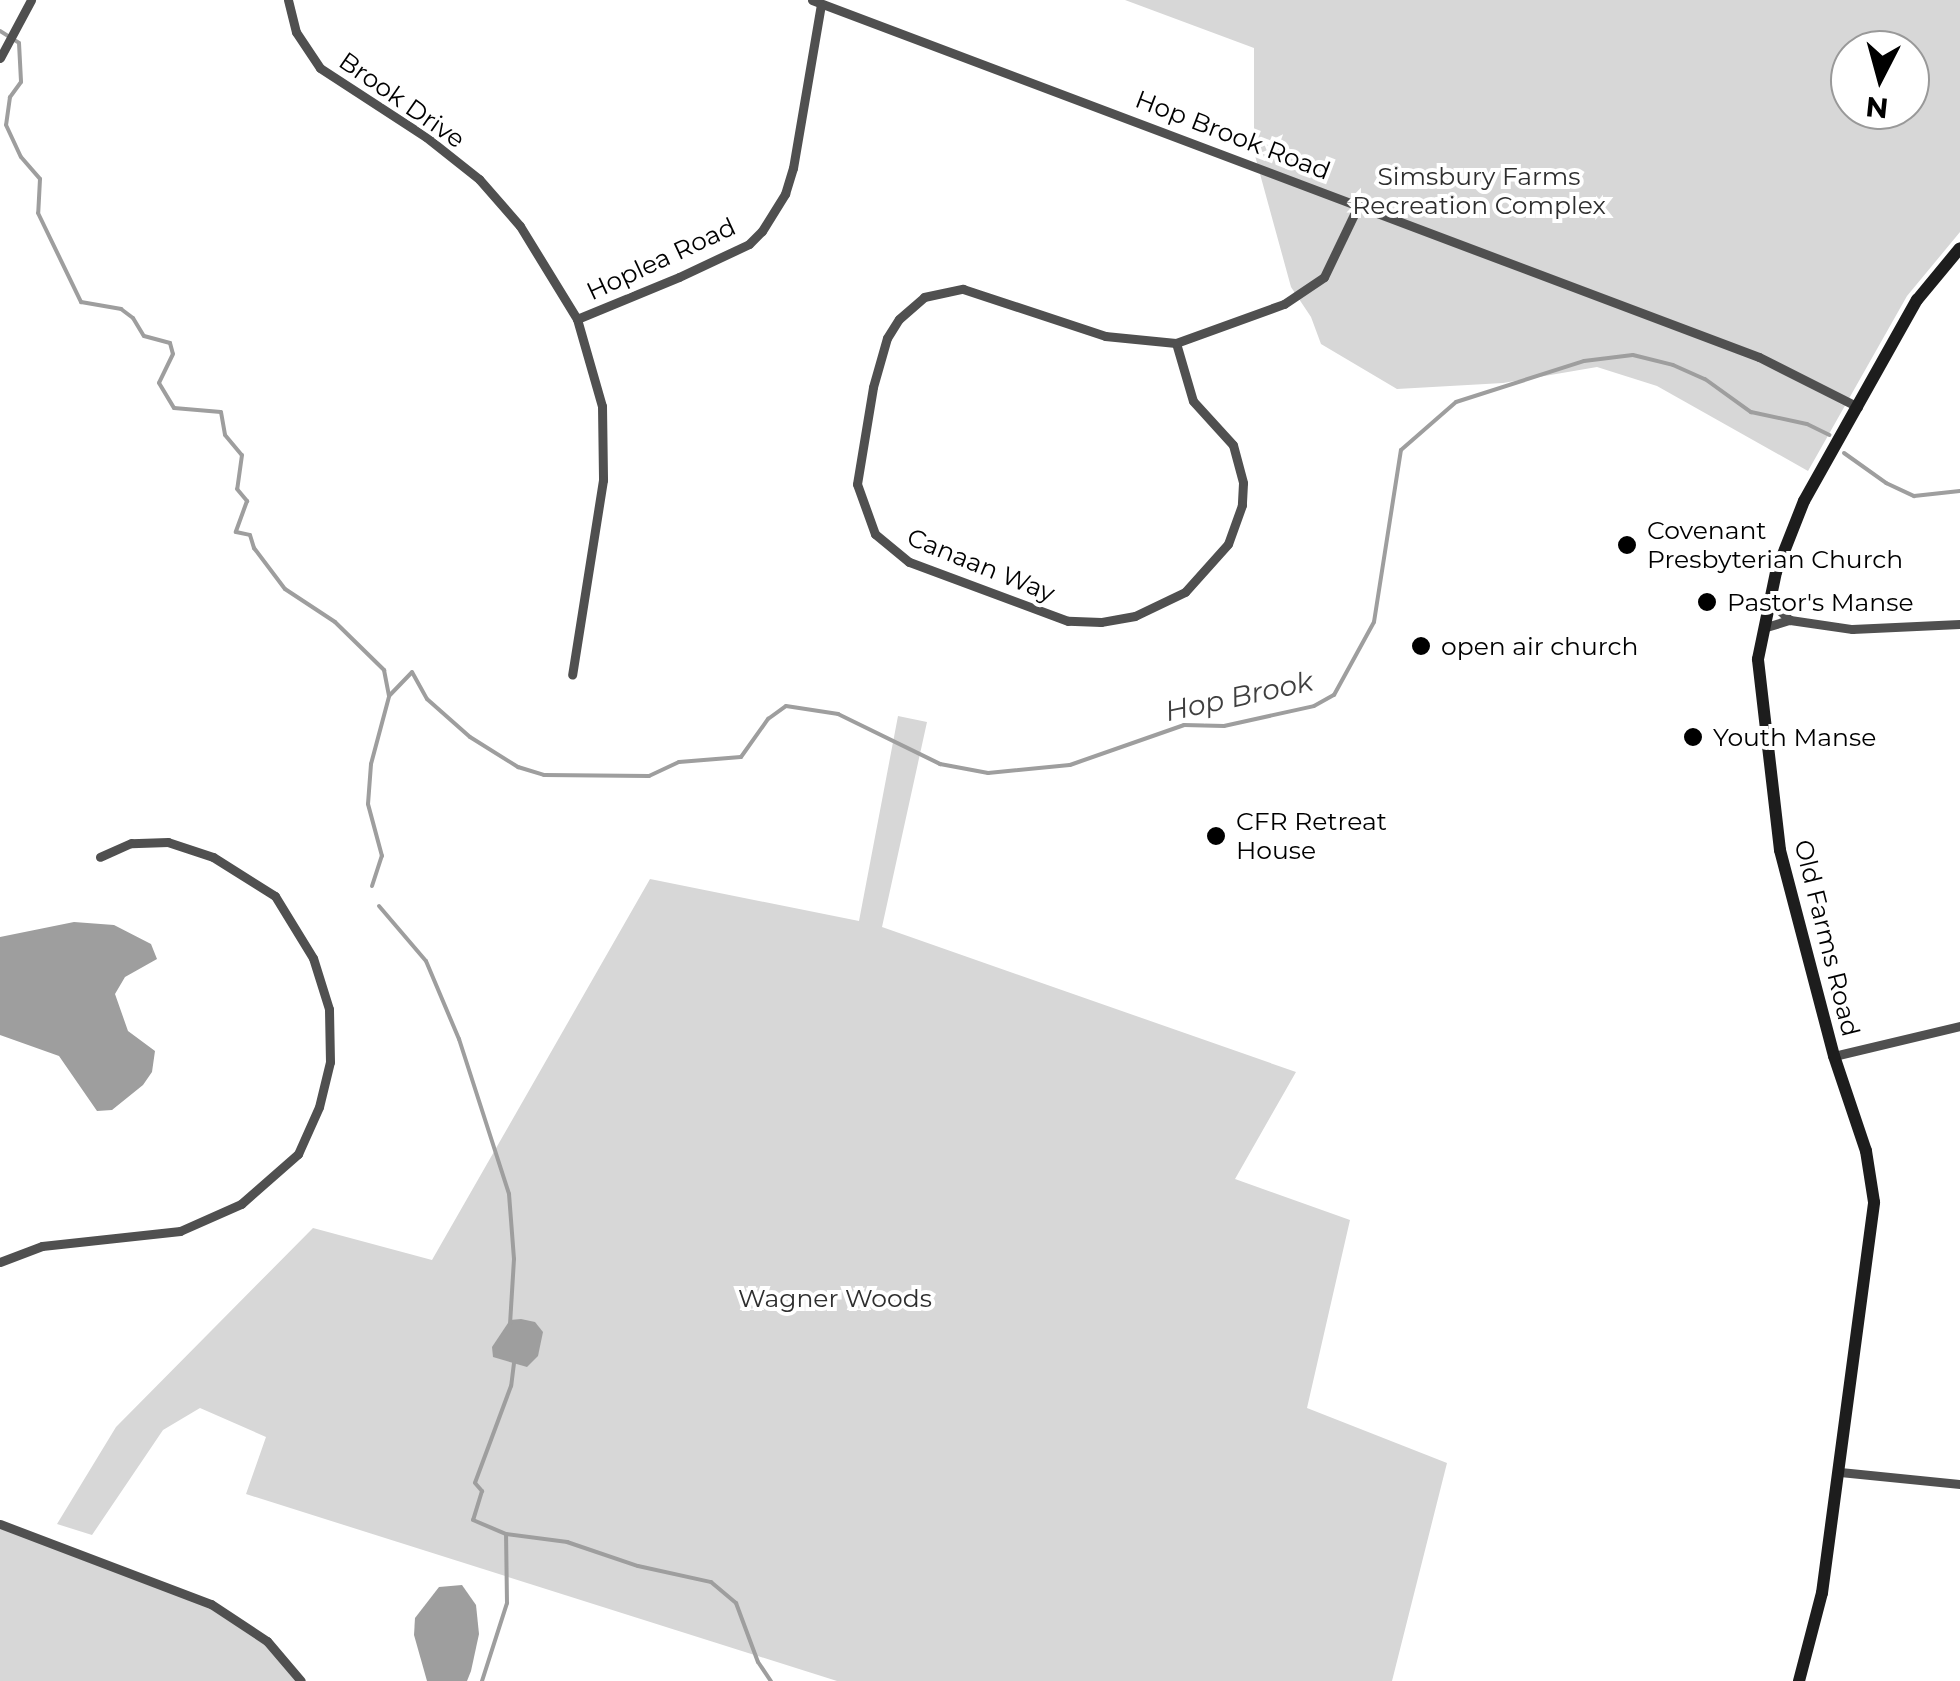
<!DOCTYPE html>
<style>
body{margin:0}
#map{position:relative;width:1960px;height:1681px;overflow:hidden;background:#fff;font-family:Montserrat,sans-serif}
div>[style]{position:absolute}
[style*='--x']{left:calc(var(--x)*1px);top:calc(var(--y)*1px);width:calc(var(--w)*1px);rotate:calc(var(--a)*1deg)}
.green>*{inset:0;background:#d7d7d7}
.water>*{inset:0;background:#9e9e9e}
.stream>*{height:4px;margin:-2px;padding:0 2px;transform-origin:2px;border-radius:2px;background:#9e9e9e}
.street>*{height:9px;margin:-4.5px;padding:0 4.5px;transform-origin:4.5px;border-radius:4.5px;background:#505050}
.secondary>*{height:12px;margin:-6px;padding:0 6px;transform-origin:6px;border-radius:6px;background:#1d1d1d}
.dots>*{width:28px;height:28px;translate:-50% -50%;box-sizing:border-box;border:5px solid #fff;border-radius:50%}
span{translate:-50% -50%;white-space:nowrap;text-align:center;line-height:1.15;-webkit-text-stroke:8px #fff;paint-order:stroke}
.street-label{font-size:25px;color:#000}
.park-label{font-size:25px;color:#2e2e2e}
.poi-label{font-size:25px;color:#000}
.left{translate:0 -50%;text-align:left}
.water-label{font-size:28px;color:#3f3f3f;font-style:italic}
.north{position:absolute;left:1830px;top:30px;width:100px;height:100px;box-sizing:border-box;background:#fff;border:2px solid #999;border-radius:50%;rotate:186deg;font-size:28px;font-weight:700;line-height:40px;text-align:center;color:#000}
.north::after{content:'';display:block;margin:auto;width:35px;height:45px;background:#000;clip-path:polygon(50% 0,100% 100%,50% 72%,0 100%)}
</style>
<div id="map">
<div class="green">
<div style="clip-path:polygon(evenodd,1125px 0,1960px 0,1960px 232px,1907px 296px,1808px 471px,1657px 386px,1597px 367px,1503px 383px,1397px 389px,1321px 344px,1311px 317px,1291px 287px,1254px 152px,1254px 48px,1125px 0,1850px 50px,1910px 50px,1910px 110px,1850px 110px,1850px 50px)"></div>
<div style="clip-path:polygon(898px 716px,927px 722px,882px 927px,1296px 1072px,1235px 1179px,1350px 1220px,1307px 1408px,1447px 1463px,1392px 1681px,837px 1681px,246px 1494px,266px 1437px,200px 1408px,163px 1430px,92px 1535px,57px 1524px,116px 1427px,313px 1228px,432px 1260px,650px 879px,859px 921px)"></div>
<div style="clip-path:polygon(0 1524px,211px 1604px,267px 1641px,301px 1681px,0 1681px)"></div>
</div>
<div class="water">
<div style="clip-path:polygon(74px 922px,114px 925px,151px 944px,157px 959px,125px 977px,115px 994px,128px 1031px,155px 1051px,152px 1072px,143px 1085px,112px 1110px,97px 1111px,59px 1056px,0 1035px,0 937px)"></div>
<div style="clip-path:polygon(521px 1319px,535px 1322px,543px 1332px,538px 1356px,527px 1367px,493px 1357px,492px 1347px,510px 1320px)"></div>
<div style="clip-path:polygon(462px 1585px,476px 1605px,479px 1634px,471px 1671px,467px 1681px,427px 1681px,414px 1635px,415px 1618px,439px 1587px)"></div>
</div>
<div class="stream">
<div style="--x:0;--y:31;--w:22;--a:32"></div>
<div style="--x:19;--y:43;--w:39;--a:87"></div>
<div style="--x:21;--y:82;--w:19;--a:126"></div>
<div style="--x:10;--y:97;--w:28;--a:98"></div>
<div style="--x:6;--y:125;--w:35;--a:65"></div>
<div style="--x:21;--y:157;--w:29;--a:49"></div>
<div style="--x:40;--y:179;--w:34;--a:93"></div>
<div style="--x:38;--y:213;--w:99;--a:64.2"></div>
<div style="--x:81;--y:302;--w:41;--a:9.9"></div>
<div style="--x:121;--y:309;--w:15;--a:37"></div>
<div style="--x:133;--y:318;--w:21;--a:59"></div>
<div style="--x:144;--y:336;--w:27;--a:15"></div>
<div style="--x:170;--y:343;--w:11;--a:75"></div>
<div style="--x:173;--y:354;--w:32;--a:116"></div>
<div style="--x:159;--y:383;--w:29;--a:59"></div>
<div style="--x:174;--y:408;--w:47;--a:4.9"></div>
<div style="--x:221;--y:412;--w:23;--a:80"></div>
<div style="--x:225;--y:435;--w:26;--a:50"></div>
<div style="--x:242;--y:455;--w:34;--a:98"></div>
<div style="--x:237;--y:489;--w:16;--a:50"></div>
<div style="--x:247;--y:501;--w:33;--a:110"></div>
<div style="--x:236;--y:532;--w:14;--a:12"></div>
<div style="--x:250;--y:535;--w:14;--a:73"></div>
<div style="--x:254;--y:548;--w:51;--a:52.9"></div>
<div style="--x:285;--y:589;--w:60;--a:33.4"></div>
<div style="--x:335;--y:622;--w:69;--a:44.4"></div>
<div style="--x:384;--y:670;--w:26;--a:79"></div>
<div style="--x:389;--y:696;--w:33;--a:-46"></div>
<div style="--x:412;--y:672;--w:31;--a:61"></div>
<div style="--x:427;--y:699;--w:57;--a:41.5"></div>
<div style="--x:470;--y:737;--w:57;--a:32"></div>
<div style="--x:518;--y:767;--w:27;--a:17"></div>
<div style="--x:544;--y:775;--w:105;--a:0.5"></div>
<div style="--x:649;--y:776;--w:33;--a:-25"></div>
<div style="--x:679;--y:762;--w:62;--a:-4.6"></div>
<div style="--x:741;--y:757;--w:47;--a:-54.6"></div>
<div style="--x:768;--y:719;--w:22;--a:-36"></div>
<div style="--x:786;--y:706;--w:53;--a:8.7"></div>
<div style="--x:838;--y:714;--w:114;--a:26.1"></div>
<div style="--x:940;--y:764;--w:49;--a:10.6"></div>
<div style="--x:988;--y:773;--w:82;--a:-5.6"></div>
<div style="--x:1070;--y:765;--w:121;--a:-19.3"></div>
<div style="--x:1184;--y:725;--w:40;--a:1.4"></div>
<div style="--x:1224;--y:726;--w:92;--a:-12.5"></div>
<div style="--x:1314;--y:706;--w:23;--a:-29"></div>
<div style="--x:1334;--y:695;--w:83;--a:-61.3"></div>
<div style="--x:1374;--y:622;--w:174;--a:-81.1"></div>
<div style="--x:1401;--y:450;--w:73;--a:-41.1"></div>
<div style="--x:1456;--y:402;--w:134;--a:-17.8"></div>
<div style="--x:1584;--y:361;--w:49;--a:-7"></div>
<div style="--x:1633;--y:355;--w:41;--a:14"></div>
<div style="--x:1673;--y:365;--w:35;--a:24"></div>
<div style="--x:1705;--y:379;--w:57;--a:35.7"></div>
<div style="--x:1751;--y:412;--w:57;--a:12.1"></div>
<div style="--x:1807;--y:424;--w:25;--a:26"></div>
<div style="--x:1844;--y:453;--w:52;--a:35.5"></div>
<div style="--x:1886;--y:483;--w:31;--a:25"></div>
<div style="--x:1914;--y:496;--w:46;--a:-6.2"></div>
<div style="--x:372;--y:886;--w:32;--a:-72"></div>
<div style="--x:382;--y:856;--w:54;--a:-105.1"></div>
<div style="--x:368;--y:804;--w:40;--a:-85.7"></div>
<div style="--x:371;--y:764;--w:69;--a:-75"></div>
<div style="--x:379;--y:906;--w:72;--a:49.5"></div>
<div style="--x:426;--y:961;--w:85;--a:67.1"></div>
<div style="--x:459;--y:1039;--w:163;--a:72.1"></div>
<div style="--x:509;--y:1194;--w:65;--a:85.6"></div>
<div style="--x:514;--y:1259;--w:65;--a:93.5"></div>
<div style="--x:514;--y:1363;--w:23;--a:97"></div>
<div style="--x:511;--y:1386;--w:103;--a:110.4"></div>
<div style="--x:475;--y:1483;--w:11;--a:49"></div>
<div style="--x:482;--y:1491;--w:30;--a:107"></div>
<div style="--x:473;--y:1520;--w:36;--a:23"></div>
<div style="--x:506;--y:1534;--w:62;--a:7.5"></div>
<div style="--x:567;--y:1542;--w:75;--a:18.7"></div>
<div style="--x:638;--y:1566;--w:75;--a:12.4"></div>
<div style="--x:711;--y:1582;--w:33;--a:40"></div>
<div style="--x:736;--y:1603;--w:63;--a:69.6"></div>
<div style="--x:758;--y:1662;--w:23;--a:56"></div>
<div style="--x:482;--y:1681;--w:82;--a:-72.2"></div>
<div style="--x:507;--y:1603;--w:68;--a:-90.8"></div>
</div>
<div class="street">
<div style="--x:288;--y:0;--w:33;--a:76"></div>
<div style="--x:296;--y:32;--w:43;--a:56.3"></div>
<div style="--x:320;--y:68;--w:126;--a:33.1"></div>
<div style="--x:426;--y:137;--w:68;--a:38.4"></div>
<div style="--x:479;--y:179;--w:62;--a:48.9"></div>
<div style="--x:520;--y:226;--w:109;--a:58.5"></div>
<div style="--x:577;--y:319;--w:91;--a:74"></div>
<div style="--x:602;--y:406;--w:74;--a:89.2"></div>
<div style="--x:603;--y:480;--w:197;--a:99"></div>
<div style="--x:812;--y:0;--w:1012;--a:20.66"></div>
<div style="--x:1759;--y:357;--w:111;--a:26.8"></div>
<div style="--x:0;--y:58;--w:66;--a:-61.9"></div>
<div style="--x:963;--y:289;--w:150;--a:18.3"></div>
<div style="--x:1105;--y:336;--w:71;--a:5.6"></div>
<div style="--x:1176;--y:343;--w:60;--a:73.7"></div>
<div style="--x:1193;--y:401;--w:59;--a:47.7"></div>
<div style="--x:1233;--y:445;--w:39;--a:75"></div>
<div style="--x:1243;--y:483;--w:22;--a:93"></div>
<div style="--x:1242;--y:505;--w:41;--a:109.7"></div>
<div style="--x:1228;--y:544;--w:64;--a:131.9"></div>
<div style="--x:1185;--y:592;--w:55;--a:154.4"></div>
<div style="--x:1135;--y:616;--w:35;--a:170"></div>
<div style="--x:1101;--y:622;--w:33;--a:-178"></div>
<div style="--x:1068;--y:621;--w:170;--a:-159.6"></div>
<div style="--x:909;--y:562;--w:44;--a:-140.5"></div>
<div style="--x:875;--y:534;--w:53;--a:-109.8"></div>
<div style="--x:857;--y:484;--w:98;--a:-80.6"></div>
<div style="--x:873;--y:387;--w:51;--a:-74.1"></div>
<div style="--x:887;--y:338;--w:22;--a:-58"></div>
<div style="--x:899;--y:319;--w:33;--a:-41"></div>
<div style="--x:924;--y:297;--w:40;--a:-12"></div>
<div style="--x:577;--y:319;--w:110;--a:-22.4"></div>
<div style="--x:679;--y:277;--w:77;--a:-25.2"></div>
<div style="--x:749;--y:244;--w:18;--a:-45"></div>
<div style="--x:762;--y:231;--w:44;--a:-58.1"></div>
<div style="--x:785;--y:194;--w:27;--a:-73"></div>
<div style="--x:793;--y:168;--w:166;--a:-80.3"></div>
<div style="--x:1176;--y:343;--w:115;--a:-19.9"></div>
<div style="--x:1284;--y:304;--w:48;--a:-34"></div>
<div style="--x:1324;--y:277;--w:81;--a:-64.4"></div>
<div style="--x:1769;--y:600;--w:29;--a:44"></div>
<div style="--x:1763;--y:628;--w:28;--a:-17"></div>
<div style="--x:1790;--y:620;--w:63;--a:8.3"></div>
<div style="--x:1852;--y:629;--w:108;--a:-2.7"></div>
<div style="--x:1834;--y:1056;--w:130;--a:-13.4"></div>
<div style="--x:0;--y:1262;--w:45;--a:-20.9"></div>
<div style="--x:42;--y:1246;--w:139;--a:-6.2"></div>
<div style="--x:180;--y:1231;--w:67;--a:-23.9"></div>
<div style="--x:241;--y:1204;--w:76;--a:-41.3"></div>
<div style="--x:298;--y:1154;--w:51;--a:-65.9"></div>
<div style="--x:319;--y:1107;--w:46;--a:-76.3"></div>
<div style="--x:330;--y:1062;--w:53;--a:-91.1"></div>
<div style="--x:329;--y:1009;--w:53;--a:-107.4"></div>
<div style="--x:313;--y:958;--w:73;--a:-121.5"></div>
<div style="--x:275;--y:896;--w:73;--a:-147.8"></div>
<div style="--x:213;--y:857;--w:47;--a:-161.6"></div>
<div style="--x:168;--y:842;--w:37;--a:178"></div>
<div style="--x:131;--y:843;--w:34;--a:156"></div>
<div style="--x:1840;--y:1472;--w:121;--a:5.7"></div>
<div style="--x:0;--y:1524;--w:226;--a:20.8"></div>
<div style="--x:211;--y:1604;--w:67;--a:33.5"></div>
<div style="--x:267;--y:1641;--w:52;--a:49.6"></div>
</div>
<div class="secondary">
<div style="--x:1799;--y:1681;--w:91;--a:-75.4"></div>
<div style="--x:1822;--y:1593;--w:394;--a:-82.4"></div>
<div style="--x:1874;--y:1202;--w:52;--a:-98.9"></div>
<div style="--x:1866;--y:1151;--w:100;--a:-108.6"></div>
<div style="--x:1834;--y:1056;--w:213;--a:-104.7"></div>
<div style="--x:1780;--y:850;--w:192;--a:-96.6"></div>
<div style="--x:1758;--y:659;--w:89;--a:-78.3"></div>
<div style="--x:1776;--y:572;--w:76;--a:-68.5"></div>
<div style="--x:1804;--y:501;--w:231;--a:-60.7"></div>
<div style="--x:1917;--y:300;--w:67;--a:-50.4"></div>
</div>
<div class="dots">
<div style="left:1627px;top:545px;background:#000"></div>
<div style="left:1707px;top:602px;background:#000"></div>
<div style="left:1421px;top:646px;background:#000"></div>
<div style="left:1693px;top:737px;background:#000"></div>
<div style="left:1216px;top:836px;background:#000"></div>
</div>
<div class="street-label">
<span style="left:402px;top:100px;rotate:35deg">Brook Drive</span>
<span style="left:1233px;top:135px;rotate:21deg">Hop Brook Road</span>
<span style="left:661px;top:259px;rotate:-25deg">Hoplea Road</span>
<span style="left:981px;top:565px;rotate:22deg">Canaan Way</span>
<span style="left:1827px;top:938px;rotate:76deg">Old Farms Road</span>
</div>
<div class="park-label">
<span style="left:1479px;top:191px">Simsbury Farms<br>Recreation Complex</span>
<span style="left:835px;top:1298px">Wagner Woods</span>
</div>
<div class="poi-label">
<span class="left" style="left:1647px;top:545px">Covenant<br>Presbyterian Church</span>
<span class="left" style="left:1727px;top:602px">Pastor's Manse</span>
<span class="left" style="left:1441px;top:646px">open air church</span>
<span class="left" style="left:1713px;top:737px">Youth Manse</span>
<span class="left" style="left:1236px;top:836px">CFR Retreat<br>House</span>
</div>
<div class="water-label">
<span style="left:1239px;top:696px;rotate:-12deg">Hop Brook</span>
</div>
<div class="north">N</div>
</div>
